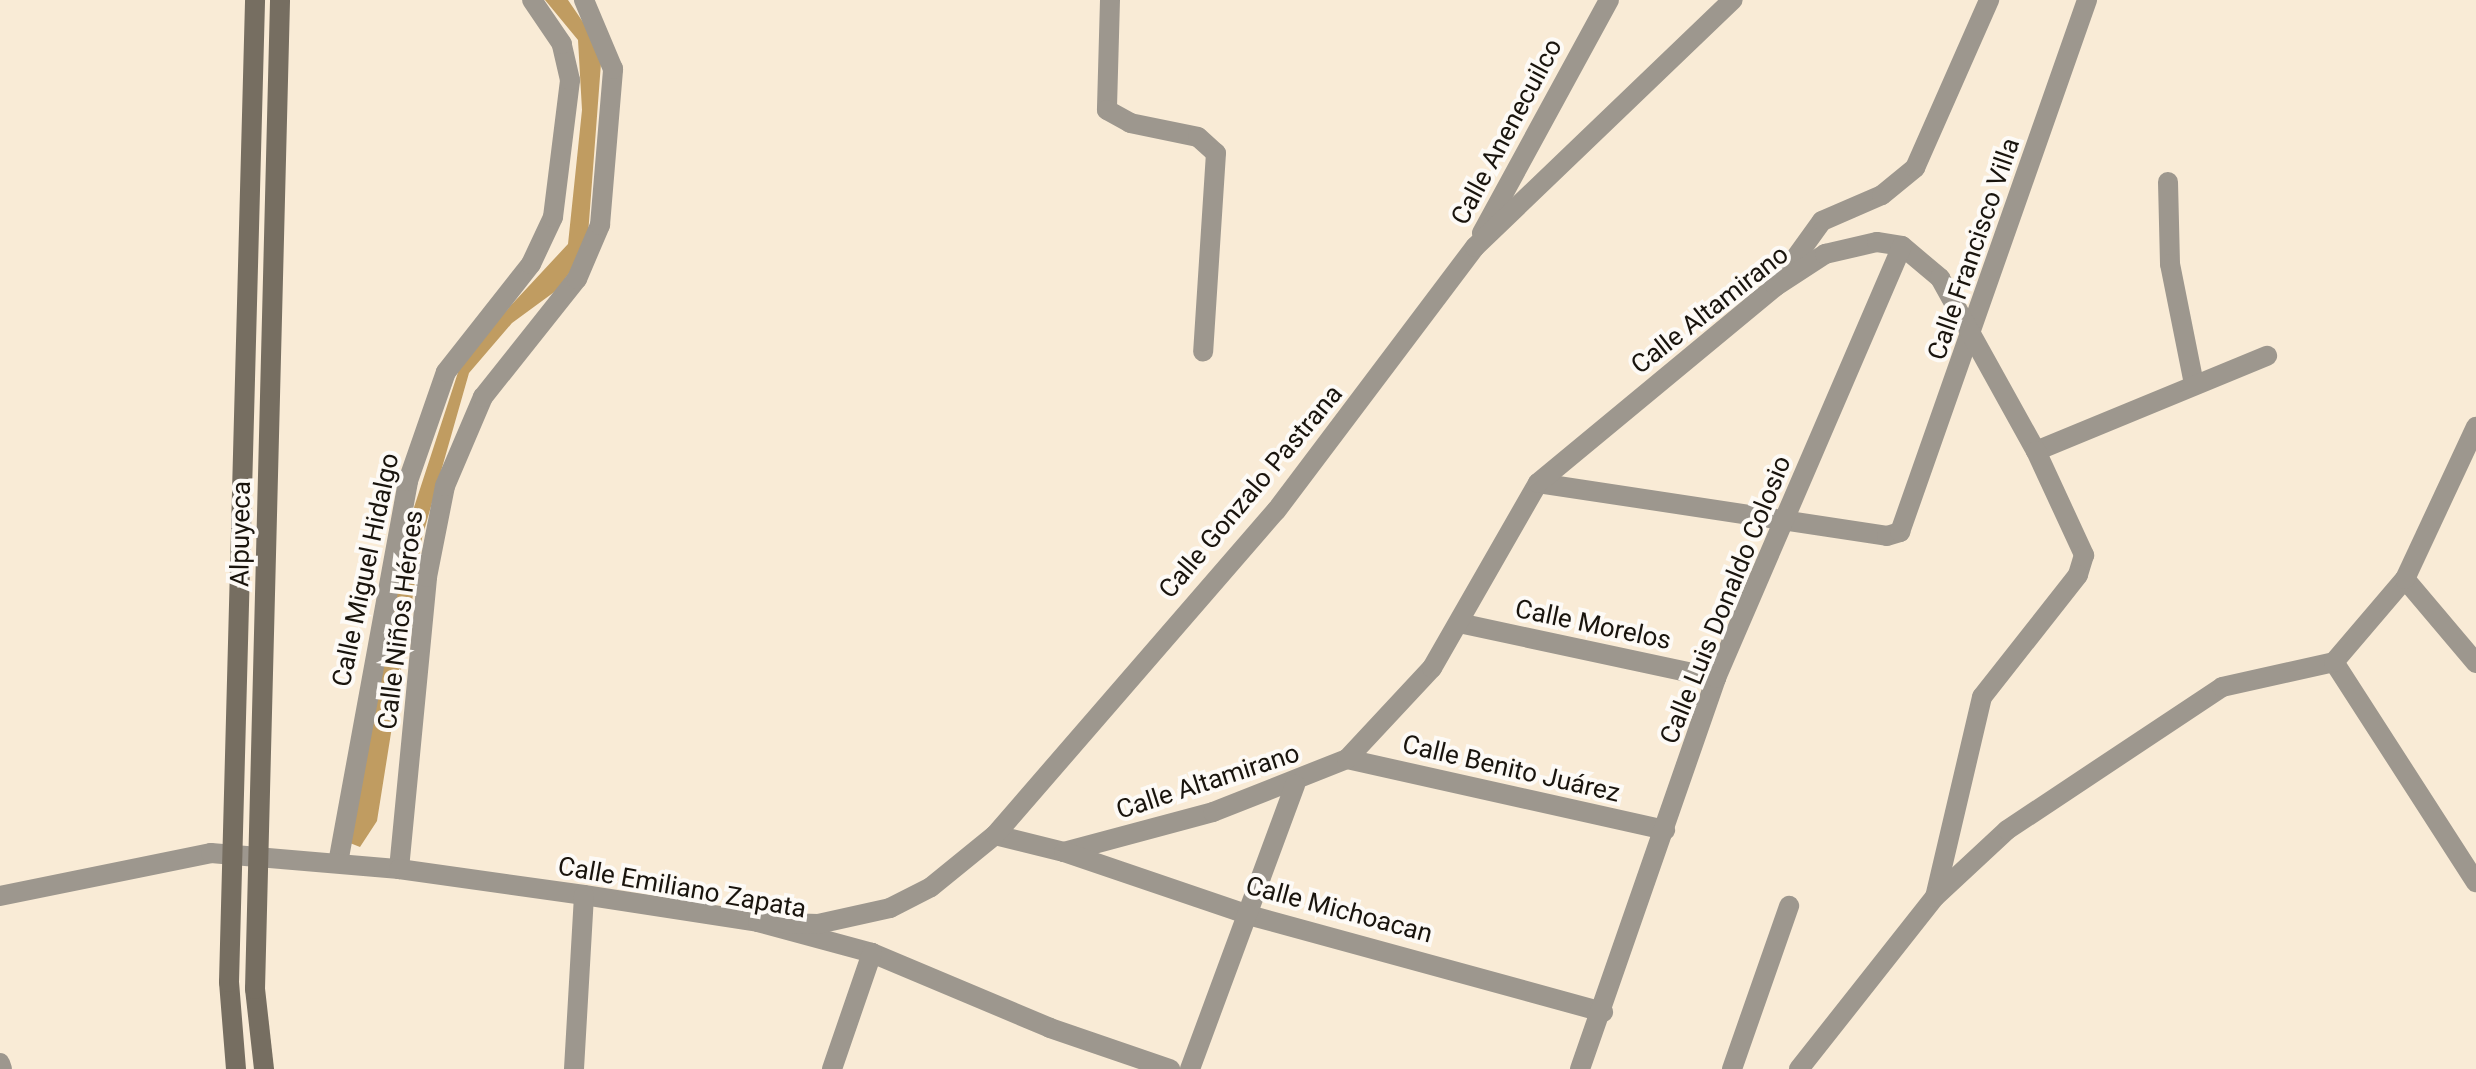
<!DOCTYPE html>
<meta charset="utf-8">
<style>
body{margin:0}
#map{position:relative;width:2476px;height:1069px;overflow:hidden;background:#f9ebd6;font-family:Roboto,sans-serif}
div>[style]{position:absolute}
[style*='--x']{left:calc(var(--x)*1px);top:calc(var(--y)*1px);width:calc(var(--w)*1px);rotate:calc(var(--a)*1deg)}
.water>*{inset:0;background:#c09c61}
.street>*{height:20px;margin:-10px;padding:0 10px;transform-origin:10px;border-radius:10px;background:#9d978e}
.secondary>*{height:20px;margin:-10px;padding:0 10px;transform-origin:10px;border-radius:10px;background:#766e61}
span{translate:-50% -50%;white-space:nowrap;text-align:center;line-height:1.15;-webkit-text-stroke:8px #fdfaf6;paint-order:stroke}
.street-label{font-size:26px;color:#19140d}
</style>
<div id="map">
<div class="water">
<div style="clip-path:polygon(545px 0,568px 0,602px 50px,587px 248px,557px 290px,512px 323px,469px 373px,422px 538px,377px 821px,360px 847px,345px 841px,404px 538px,463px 357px,568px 244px,582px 110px,578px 40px)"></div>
</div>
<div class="street">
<div style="--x:1110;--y:0;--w:110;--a:91.6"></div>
<div style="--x:1107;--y:110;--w:26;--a:29"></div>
<div style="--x:1130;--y:123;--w:69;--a:11.6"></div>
<div style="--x:1198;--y:137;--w:24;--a:42"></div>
<div style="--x:1216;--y:153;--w:199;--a:93.7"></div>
<div style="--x:2168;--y:182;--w:82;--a:88.6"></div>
<div style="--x:2170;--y:264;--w:122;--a:78.7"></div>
<div style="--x:1482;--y:233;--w:265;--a:-61.4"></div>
<div style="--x:1778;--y:282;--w:75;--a:-54.2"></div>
<div style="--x:1822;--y:221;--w:65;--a:-23.4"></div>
<div style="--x:1882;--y:195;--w:43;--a:-39.3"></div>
<div style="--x:1915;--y:168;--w:184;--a:-66.2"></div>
<div style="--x:2036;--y:451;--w:250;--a:-22.4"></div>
<div style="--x:1538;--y:483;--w:353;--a:8.6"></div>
<div style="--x:1887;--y:536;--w:14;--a:-17"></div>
<div style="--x:1900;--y:532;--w:564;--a:-70.63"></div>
<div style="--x:2405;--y:579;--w:110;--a:49.8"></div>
<div style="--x:1459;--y:623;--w:263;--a:12.1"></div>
<div style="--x:2334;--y:662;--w:262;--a:57.2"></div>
<div style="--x:1347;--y:759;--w:326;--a:12.6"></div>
<div style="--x:995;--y:835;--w:71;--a:13.8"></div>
<div style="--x:1064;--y:852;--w:154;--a:-15"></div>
<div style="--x:1213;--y:812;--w:144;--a:-21.6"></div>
<div style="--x:1347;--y:759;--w:125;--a:-47"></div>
<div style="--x:1432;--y:668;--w:213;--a:-60.2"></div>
<div style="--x:1538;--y:483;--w:309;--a:-39.6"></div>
<div style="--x:1776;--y:286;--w:59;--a:-33.1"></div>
<div style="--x:1825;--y:254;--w:53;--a:-13"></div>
<div style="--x:1877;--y:242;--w:25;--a:9"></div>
<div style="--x:1902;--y:246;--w:50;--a:40.1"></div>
<div style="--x:1940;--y:278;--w:198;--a:61"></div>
<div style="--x:2036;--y:451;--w:115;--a:65.2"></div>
<div style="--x:2084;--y:555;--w:21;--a:107"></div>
<div style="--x:2078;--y:575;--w:155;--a:128.2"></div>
<div style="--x:1982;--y:697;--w:205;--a:103.2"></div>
<div style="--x:1064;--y:852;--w:199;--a:18.8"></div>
<div style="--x:1252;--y:916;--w:364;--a:15.3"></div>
<div style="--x:338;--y:863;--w:388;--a:-79.6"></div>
<div style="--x:408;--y:481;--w:115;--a:-70.8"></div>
<div style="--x:446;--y:372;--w:137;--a:-51.8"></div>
<div style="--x:531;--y:264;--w:52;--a:-64.9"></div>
<div style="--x:553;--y:217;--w:138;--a:-82.9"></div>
<div style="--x:570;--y:80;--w:37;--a:-103"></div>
<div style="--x:562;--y:44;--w:53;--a:-124.3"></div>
<div style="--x:399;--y:869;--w:293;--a:-84.5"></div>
<div style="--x:427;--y:577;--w:93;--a:-78.8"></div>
<div style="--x:445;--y:486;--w:97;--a:-66.9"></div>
<div style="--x:483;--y:397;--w:151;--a:-51.5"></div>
<div style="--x:577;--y:279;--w:59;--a:-66.9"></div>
<div style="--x:600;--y:225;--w:157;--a:-85.2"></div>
<div style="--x:613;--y:69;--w:75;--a:-112.8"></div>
<div style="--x:0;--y:896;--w:215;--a:-11.5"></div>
<div style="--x:211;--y:853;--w:189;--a:4.9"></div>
<div style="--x:399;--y:869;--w:187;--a:8"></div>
<div style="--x:584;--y:895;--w:176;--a:8.8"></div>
<div style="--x:758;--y:922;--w:118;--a:15.2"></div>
<div style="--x:872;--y:953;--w:193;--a:22.8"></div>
<div style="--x:1050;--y:1028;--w:127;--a:18.9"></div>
<div style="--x:758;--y:922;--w:60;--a:1.9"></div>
<div style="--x:818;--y:924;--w:74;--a:-12.5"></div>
<div style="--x:890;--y:908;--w:46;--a:-27.1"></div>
<div style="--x:931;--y:887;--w:82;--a:-39.1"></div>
<div style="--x:995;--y:835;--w:429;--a:-49.1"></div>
<div style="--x:1276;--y:511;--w:331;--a:-53"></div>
<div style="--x:1475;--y:247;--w:357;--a:-43.8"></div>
<div style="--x:0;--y:1063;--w:6;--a:72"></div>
<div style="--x:574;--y:1069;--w:174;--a:-86.7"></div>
<div style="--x:832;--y:1069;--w:123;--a:-71"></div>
<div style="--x:1190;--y:1069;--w:303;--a:-69.7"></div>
<div style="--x:1580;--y:1069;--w:414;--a:-70.8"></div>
<div style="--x:1716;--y:678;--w:470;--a:-66.7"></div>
<div style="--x:1732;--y:1069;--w:173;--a:-70.7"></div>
<div style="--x:1799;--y:1069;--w:219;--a:-51.7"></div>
<div style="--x:1935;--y:897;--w:98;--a:-42.9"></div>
<div style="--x:2007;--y:830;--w:258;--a:-33.6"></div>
<div style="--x:2222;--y:687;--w:115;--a:-12.6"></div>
<div style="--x:2334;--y:662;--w:109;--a:-49.5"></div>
<div style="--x:2405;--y:579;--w:168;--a:-65"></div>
</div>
<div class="secondary">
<div style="--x:236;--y:1069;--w:87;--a:-94.6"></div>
<div style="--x:229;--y:982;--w:982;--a:-88.48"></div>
<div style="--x:264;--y:1069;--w:81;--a:-96.4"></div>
<div style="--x:255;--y:989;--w:989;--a:-88.55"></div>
</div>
<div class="street-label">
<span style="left:1507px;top:132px;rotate:-62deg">Calle Anenecuilco</span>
<span style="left:1974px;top:249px;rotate:-71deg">Calle Francisco Villa</span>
<span style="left:1710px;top:310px;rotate:-38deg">Calle Altamirano</span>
<span style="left:1251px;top:492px;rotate:-50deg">Calle Gonzalo Pastrana</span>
<span style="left:241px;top:534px;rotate:-89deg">Alpuyeca</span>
<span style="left:366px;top:570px;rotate:-78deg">Calle Miguel Hidalgo</span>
<span style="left:1726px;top:600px;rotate:-68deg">Calle Luis Donaldo Colosio</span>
<span style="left:401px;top:620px;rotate:-83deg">Calle Niños Héroes</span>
<span style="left:1593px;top:625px;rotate:12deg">Calle Morelos</span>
<span style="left:1511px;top:769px;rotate:13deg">Calle Benito Juárez</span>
<span style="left:1208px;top:782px;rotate:-18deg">Calle Altamirano</span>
<span style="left:682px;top:888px;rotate:10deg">Calle Emiliano Zapata</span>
<span style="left:1339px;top:910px;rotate:15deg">Calle Michoacan</span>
</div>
</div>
